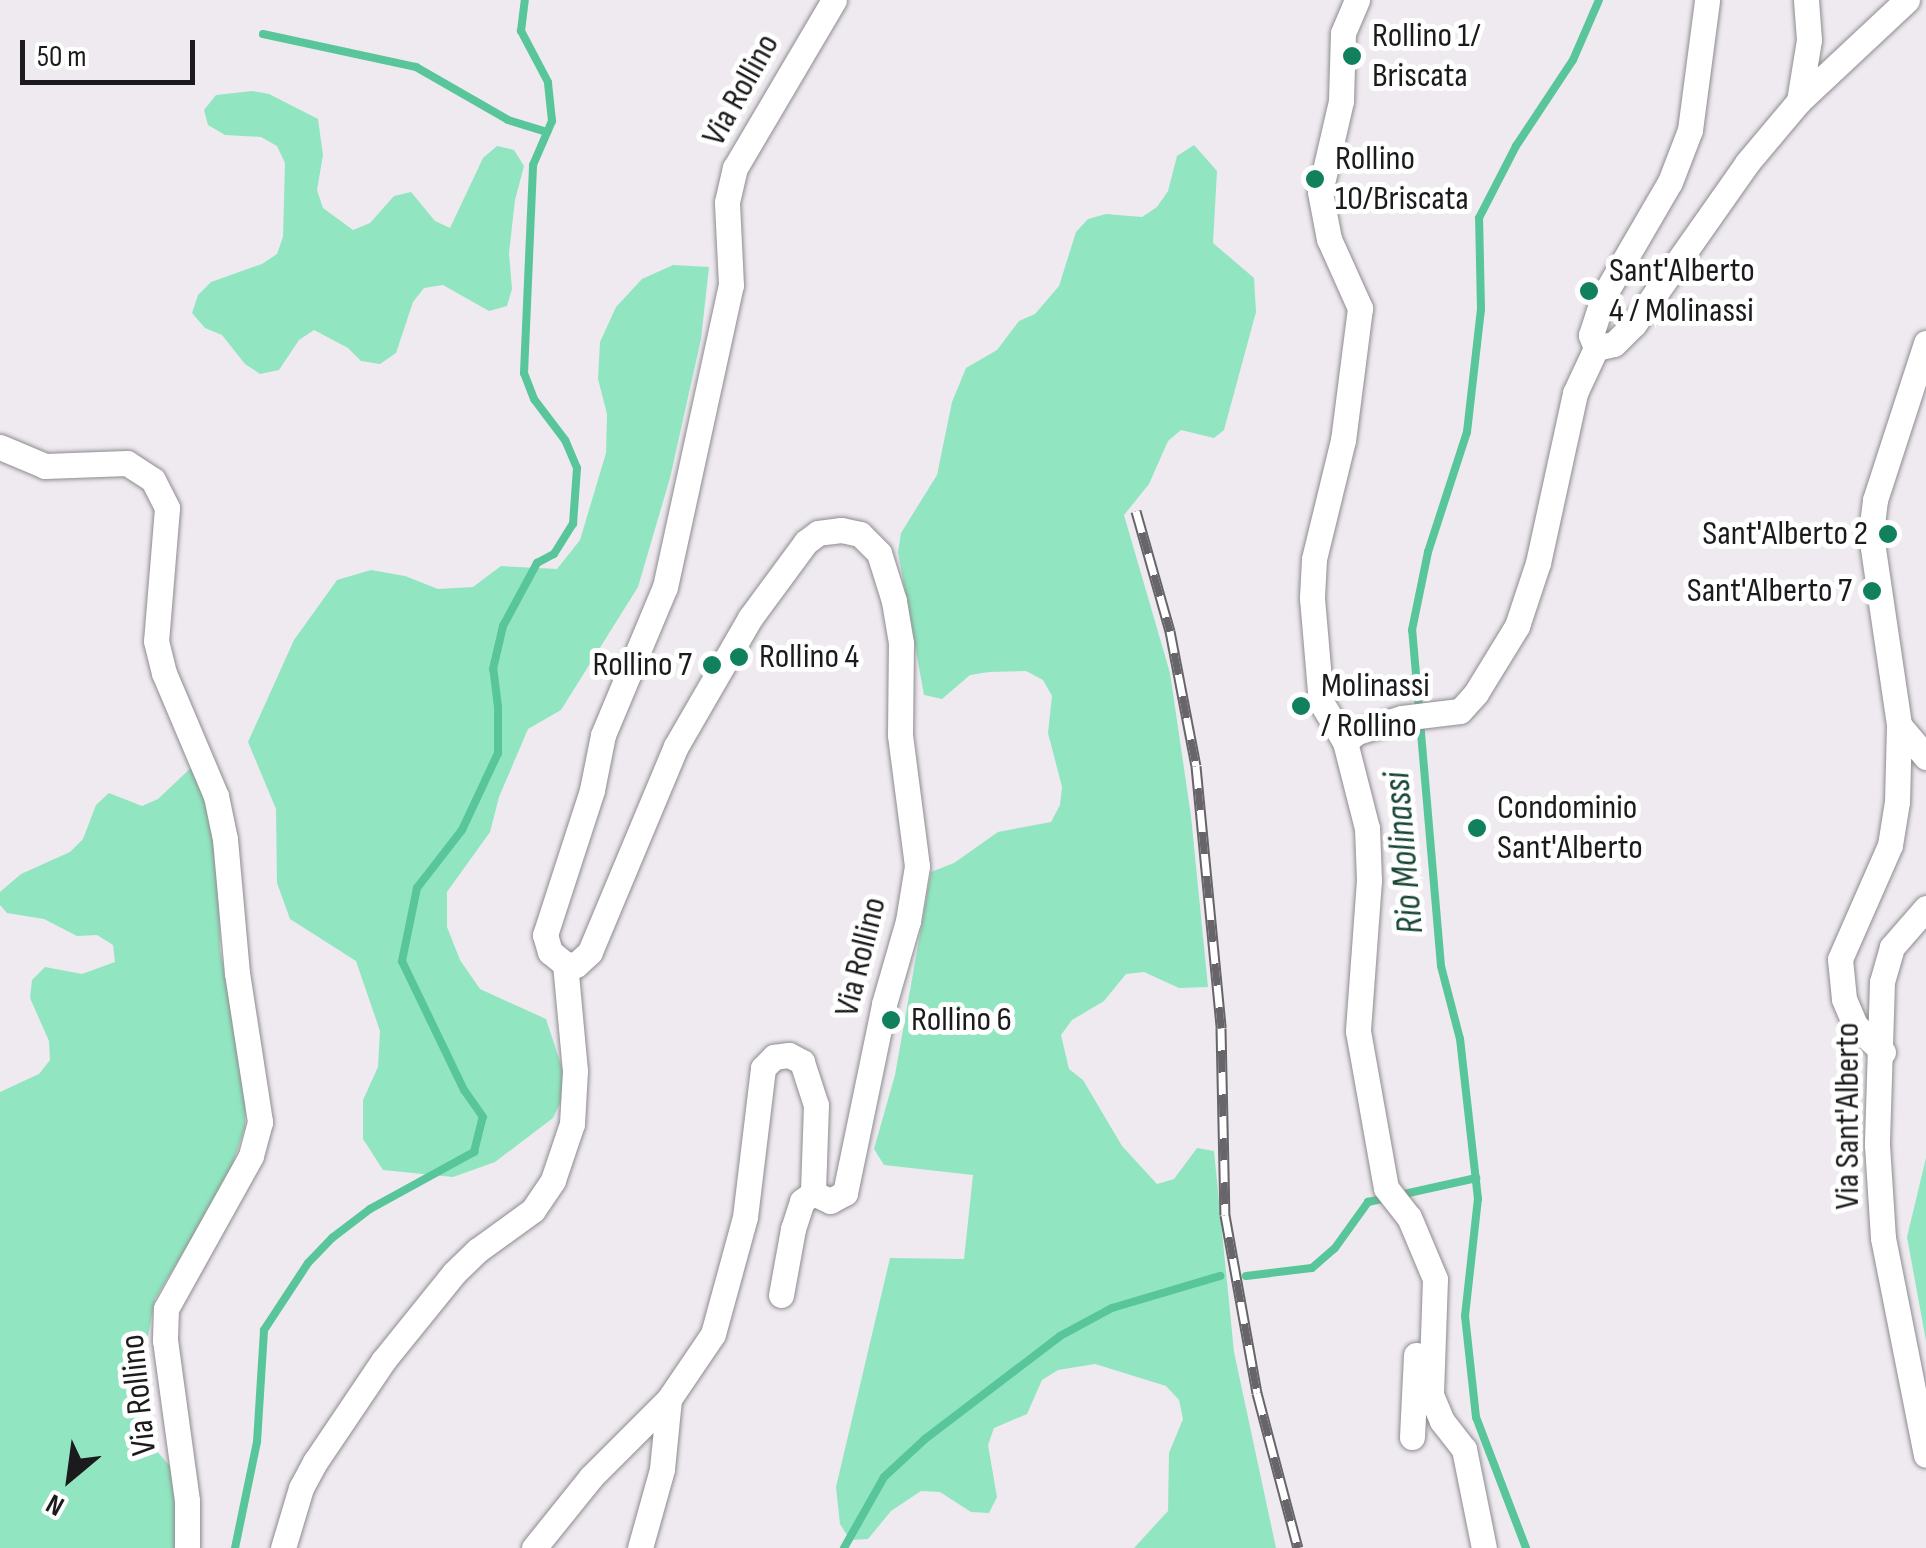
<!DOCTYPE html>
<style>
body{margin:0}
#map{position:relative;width:1926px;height:1548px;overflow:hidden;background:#eeeaf0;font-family:"Sofia Sans Condensed",sans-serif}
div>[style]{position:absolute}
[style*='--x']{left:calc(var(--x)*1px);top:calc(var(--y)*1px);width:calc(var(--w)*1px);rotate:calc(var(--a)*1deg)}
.green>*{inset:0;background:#91e6c1}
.stream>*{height:8px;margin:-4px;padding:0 4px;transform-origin:4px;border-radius:4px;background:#59c59a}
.roads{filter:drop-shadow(0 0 2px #8e8b8f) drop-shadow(0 0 2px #8e8b8f)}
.street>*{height:25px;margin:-12.5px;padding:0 12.5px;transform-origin:12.5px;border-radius:12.5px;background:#fff}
.rail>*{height:11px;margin-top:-5.5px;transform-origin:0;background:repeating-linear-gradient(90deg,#fff 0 22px,#676569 0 44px);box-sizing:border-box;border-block:2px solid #676569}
.dots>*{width:28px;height:28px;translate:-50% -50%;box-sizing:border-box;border:5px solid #fff;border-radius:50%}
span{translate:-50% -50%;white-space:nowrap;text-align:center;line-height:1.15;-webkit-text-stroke:10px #fff;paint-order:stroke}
.poi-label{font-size:35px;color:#1b1a1c}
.left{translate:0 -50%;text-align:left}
.right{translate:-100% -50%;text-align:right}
.street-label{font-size:35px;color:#1b1a1c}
.water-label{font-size:38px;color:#194735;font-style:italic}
.north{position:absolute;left:20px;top:1428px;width:100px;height:100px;-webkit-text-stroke:8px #fff;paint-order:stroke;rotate:209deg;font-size:28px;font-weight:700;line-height:40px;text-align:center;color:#1b1a1c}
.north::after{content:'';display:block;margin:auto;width:35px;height:45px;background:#1b1a1c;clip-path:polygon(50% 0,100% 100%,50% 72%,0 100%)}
.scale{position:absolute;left:20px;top:40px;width:175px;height:45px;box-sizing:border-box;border:5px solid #1b1a1c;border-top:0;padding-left:12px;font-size:30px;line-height:35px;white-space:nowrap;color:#1b1a1c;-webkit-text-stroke:8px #fff;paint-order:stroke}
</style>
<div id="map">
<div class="green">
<div style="clip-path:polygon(252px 91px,269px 94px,318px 119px,323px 155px,317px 190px,323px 208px,353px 230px,370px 223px,394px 196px,411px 192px,435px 221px,450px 228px,483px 158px,497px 146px,514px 150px,524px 166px,515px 200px,509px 253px,512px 289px,507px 306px,489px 311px,443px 285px,424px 288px,413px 302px,396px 353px,380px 364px,361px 361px,348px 348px,314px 330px,299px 340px,279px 370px,260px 374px,245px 364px,222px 335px,205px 328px,192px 313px,198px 295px,211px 282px,262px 264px,277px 254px,283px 237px,285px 163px,277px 146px,261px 137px,225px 135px,208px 125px,204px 110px,216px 95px)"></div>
<div style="clip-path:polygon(1194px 145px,1217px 171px,1213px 243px,1254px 278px,1256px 312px,1224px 430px,1214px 438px,1181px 430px,1168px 441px,1149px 484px,1124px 515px,1170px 673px,1191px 816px,1208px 987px,1179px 988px,1144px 972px,1126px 974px,1104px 1001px,1072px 1020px,1061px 1035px,1069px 1069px,1083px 1080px,1122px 1146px,1157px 1184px,1174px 1179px,1197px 1148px,1214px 1151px,1234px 1352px,1276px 1548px,1134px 1548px,1168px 1511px,1169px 1453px,1183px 1419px,1179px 1400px,1166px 1386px,1095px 1364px,1058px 1370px,1042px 1380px,1027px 1414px,994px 1428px,988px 1445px,997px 1497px,989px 1513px,971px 1512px,940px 1492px,921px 1491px,891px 1511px,868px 1539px,850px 1540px,840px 1524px,836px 1487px,890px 1258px,964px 1259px,973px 1175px,884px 1165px,874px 1149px,895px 1075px,931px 872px,954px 863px,998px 832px,1051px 822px,1060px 805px,1062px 787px,1048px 733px,1052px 696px,1043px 680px,1026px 671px,989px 672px,970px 675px,942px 699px,924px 695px,898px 552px,901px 533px,937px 475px,952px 402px,966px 368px,997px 350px,1019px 321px,1035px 314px,1059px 286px,1076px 232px,1088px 219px,1106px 214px,1142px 217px,1157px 207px,1168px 191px,1177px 156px)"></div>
<div style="clip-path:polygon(673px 265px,709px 267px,701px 339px,670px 478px,638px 587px,561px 710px,528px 729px,499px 797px,490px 832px,447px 892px,447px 927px,460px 960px,480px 989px,546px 1019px,568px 1086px,553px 1118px,495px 1162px,453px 1177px,383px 1170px,363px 1139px,363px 1100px,378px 1067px,380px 1031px,356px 961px,290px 919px,277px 883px,276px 809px,248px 742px,294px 640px,337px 580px,371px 570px,405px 576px,438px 589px,473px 587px,501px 566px,557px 569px,580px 540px,606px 453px,607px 414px,598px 379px,600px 342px,616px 307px,642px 279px)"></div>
<div style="clip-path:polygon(194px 765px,218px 845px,220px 949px,246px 1086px,245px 1127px,228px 1178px,155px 1299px,143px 1363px,142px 1421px,146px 1439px,177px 1474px,175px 1548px,0 1548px,0 1092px,39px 1074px,50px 1060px,49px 1041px,30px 998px,32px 980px,45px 967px,82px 974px,115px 962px,113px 945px,97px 935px,77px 936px,44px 919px,7px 913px,0 905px,0 892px,21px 874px,70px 852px,83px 839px,96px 805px,109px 793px,142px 806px,158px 799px)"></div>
<div style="clip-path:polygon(1926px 1158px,1926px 1341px,1907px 1237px)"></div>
</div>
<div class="stream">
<div style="--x:263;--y:34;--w:157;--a:12.2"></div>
<div style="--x:416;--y:67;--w:106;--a:29.9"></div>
<div style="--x:508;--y:120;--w:41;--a:17.1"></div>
<div style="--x:1246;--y:1276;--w:66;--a:-6.9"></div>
<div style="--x:1312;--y:1268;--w:30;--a:-41"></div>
<div style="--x:1335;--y:1248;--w:57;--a:-54.3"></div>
<div style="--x:1368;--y:1202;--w:111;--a:-12.5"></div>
<div style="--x:235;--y:1548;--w:108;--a:-78.3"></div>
<div style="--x:257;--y:1442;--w:112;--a:-86.4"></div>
<div style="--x:264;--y:1330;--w:80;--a:-56.7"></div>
<div style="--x:308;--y:1263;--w:35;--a:-46"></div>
<div style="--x:332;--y:1238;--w:48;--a:-37.3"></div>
<div style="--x:370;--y:1209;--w:119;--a:-28.7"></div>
<div style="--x:474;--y:1152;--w:36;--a:-76"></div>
<div style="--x:483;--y:1117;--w:33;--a:-125"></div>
<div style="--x:464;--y:1090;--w:143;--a:-115.7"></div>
<div style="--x:402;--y:961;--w:75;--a:-78.4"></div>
<div style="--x:417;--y:888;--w:73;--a:-52.2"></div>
<div style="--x:462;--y:830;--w:85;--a:-64.9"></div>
<div style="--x:498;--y:753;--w:46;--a:-90"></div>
<div style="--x:498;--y:707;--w:38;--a:-97"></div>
<div style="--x:493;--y:669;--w:44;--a:-76.9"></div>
<div style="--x:503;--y:626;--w:72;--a:-61.6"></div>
<div style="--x:537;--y:563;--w:19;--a:-28"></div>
<div style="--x:554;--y:554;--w:36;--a:-58"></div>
<div style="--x:573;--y:524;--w:56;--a:-85.9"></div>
<div style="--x:577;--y:468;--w:30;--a:-113"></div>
<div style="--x:565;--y:440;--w:51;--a:-127.1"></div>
<div style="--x:534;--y:399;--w:28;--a:-111"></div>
<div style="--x:524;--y:373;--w:208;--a:-87.5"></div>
<div style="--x:533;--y:165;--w:48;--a:-66.6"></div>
<div style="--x:552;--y:121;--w:39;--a:-96"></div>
<div style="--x:548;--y:82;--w:58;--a:-117.9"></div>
<div style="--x:521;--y:31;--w:31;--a:-83"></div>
<div style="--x:844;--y:1548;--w:81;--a:-60.6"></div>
<div style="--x:884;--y:1477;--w:56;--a:-42.8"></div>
<div style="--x:925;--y:1439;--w:170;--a:-37.3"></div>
<div style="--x:1060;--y:1336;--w:59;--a:-28.3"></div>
<div style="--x:1112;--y:1308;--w:113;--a:-16.5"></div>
<div style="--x:1526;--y:1548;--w:140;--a:-110.9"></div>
<div style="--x:1476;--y:1417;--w:102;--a:-96.2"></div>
<div style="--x:1465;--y:1316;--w:118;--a:-83.7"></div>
<div style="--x:1478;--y:1199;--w:161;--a:-96.4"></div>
<div style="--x:1460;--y:1039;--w:75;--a:-104.6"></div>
<div style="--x:1441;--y:966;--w:337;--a:-94.9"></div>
<div style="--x:1412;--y:630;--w:80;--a:-78.4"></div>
<div style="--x:1428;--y:552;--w:126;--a:-72"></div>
<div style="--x:1467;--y:432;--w:123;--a:-83.5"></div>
<div style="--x:1481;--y:310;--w:92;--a:-91.2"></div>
<div style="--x:1479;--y:218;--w:81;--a:-62.8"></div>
<div style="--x:1516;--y:146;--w:103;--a:-56.5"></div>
<div style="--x:1573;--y:60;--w:65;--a:-66.6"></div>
</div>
<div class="roads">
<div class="street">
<div style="--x:1357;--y:0;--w:36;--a:113"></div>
<div style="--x:1343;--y:33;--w:68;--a:91.7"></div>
<div style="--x:1341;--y:101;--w:93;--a:103"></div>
<div style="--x:1320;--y:192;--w:48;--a:79.2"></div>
<div style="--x:1329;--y:239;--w:76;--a:65.8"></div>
<div style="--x:1360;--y:308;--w:133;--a:97.3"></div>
<div style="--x:1343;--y:440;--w:122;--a:103.7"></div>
<div style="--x:1314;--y:559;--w:39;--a:93"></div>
<div style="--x:1312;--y:598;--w:104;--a:85.1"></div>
<div style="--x:1321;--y:702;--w:47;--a:59"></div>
<div style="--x:1345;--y:742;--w:16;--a:-40"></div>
<div style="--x:1357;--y:732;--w:47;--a:-17.3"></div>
<div style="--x:1402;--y:718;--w:58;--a:-6.9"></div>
<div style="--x:1460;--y:711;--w:24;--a:-48"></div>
<div style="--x:1476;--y:693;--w:79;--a:-58.5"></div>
<div style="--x:1517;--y:626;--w:66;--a:-71.6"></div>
<div style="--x:1538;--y:563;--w:174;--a:-77.7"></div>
<div style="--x:1575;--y:393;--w:50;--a:-65"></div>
<div style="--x:1799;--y:101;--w:62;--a:-80.7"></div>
<div style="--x:1809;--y:40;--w:40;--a:-94.3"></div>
<div style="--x:1926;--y:343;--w:165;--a:108"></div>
<div style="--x:1875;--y:500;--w:35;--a:97"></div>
<div style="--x:1871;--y:535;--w:192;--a:81.6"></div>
<div style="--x:1899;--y:725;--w:42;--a:49.8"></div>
<div style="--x:1596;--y:348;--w:18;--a:-13"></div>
<div style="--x:1614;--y:344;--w:28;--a:-45"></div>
<div style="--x:1634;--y:324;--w:197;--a:-54.9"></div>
<div style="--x:1747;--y:163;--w:81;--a:-50"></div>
<div style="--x:1799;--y:101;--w:148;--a:-43.1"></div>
<div style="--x:1596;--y:348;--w:14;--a:-111"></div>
<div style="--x:1591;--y:335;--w:40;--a:-72"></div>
<div style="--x:1603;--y:297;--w:133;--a:-59.8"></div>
<div style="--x:1670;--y:182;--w:56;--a:-69"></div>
<div style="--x:1690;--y:130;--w:131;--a:-82.5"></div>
<div style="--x:0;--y:447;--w:49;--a:22.9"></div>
<div style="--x:45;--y:466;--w:82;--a:-2.1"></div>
<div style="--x:127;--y:463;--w:31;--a:33"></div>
<div style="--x:153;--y:480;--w:31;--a:63"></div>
<div style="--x:167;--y:508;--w:133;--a:94.7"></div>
<div style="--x:156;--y:641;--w:33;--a:76"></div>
<div style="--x:164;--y:673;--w:134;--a:67.1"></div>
<div style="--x:216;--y:796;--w:44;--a:78.2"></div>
<div style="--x:225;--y:839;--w:135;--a:84.9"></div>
<div style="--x:237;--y:973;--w:151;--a:81.2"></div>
<div style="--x:260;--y:1122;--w:35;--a:105"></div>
<div style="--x:251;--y:1156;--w:175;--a:119.1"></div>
<div style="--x:166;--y:1309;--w:31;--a:92"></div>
<div style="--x:165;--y:1340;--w:162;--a:82.2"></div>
<div style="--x:187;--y:1501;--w:47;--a:90"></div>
<div style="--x:1345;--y:742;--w:89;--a:75.7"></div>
<div style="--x:1367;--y:828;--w:52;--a:87.8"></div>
<div style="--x:1369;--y:880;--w:151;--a:94.2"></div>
<div style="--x:1358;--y:1031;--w:159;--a:79.9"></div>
<div style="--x:1386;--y:1188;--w:37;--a:52"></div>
<div style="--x:1409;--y:1217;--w:67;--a:67.2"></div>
<div style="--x:1435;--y:1279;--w:116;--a:92"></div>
<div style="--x:1431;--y:1395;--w:28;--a:67"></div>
<div style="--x:1442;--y:1421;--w:36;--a:52"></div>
<div style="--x:1464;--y:1449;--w:101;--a:78.6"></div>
<div style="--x:1926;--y:908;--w:52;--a:131.1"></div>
<div style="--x:1892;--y:947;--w:36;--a:106"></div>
<div style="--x:1882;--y:982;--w:163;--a:91.8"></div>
<div style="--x:1877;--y:1145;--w:93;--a:86.3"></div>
<div style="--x:1883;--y:1238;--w:221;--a:78.8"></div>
<div style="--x:1883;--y:1052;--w:39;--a:-136"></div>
<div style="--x:1855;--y:1025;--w:28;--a:-113"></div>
<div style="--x:1844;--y:999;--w:40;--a:-95.7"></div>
<div style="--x:1840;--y:959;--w:124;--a:-66.3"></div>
<div style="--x:1890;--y:845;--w:44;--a:-80.8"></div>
<div style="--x:1897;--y:802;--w:77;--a:-88.5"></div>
<div style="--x:781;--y:1295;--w:67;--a:-79.7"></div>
<div style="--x:793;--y:1229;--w:29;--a:-72"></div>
<div style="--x:802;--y:1201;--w:14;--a:-36"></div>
<div style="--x:1412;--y:1437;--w:82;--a:-87.2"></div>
<div style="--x:283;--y:1548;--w:63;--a:-73.3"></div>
<div style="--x:301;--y:1488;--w:30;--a:-62"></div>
<div style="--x:315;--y:1462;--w:122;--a:-56"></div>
<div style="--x:383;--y:1361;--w:113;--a:-51.1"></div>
<div style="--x:454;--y:1273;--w:33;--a:-44"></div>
<div style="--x:478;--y:1250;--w:68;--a:-36"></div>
<div style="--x:533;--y:1210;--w:36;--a:-56"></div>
<div style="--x:553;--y:1180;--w:59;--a:-71.3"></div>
<div style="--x:572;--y:1124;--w:53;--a:-86.8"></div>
<div style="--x:575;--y:1071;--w:107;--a:-95.3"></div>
<div style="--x:534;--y:1548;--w:91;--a:-51.2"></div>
<div style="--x:591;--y:1477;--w:110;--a:-45"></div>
<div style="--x:669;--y:1399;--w:78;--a:-55.9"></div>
<div style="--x:713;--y:1334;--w:121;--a:-74.7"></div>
<div style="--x:745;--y:1217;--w:150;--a:-83.1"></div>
<div style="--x:763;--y:1068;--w:16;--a:-45"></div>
<div style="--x:774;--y:1057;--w:15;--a:-8"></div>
<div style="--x:789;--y:1055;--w:15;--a:28"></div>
<div style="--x:802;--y:1062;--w:45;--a:72"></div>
<div style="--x:816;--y:1105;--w:88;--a:92"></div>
<div style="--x:813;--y:1193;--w:19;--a:25"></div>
<div style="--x:830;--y:1201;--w:17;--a:-28"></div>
<div style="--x:845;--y:1193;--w:193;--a:-78.3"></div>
<div style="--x:884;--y:1004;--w:86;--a:-73.9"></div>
<div style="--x:908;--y:921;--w:56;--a:-80.7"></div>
<div style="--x:917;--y:866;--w:132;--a:-97.4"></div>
<div style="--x:900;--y:735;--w:92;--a:-89.4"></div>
<div style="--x:901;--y:643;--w:43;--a:-99.5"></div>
<div style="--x:894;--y:601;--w:50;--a:-107.4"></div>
<div style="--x:879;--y:553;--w:27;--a:-135"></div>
<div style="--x:860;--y:534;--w:19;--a:-168"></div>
<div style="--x:841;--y:530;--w:23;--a:173"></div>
<div style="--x:818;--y:533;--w:15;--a:143"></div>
<div style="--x:806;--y:542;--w:94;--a:126.4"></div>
<div style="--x:750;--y:618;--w:148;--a:120"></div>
<div style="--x:676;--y:746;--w:223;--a:112.7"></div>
<div style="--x:590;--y:952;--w:19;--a:137"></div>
<div style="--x:576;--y:965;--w:11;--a:-175"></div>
<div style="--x:565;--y:964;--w:19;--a:-141"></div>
<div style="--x:550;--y:952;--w:18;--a:-106"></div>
<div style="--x:545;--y:935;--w:152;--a:-72"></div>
<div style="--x:592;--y:790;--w:56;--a:-78.7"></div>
<div style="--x:603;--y:735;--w:160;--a:-67.3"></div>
<div style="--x:665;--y:587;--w:309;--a:-77.7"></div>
<div style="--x:731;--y:285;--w:83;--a:-92.8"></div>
<div style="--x:727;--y:202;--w:35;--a:-77"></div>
<div style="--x:735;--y:168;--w:195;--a:-59.5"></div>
<div style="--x:640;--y:1548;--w:82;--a:-74.4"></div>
<div style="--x:662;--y:1469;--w:70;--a:-84.3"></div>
</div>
</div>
<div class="rail">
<div style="--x:1136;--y:511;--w:125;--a:74.2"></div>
<div style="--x:1170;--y:631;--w:137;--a:79.1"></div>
<div style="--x:1196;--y:766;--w:263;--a:84.5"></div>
<div style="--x:1221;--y:1028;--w:187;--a:88.8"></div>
<div style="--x:1225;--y:1215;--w:181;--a:79.8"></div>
<div style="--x:1257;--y:1393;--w:160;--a:75.2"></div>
</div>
<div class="dots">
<div style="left:1352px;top:56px;background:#11805c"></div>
<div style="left:1315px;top:179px;background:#11805c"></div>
<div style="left:1589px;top:291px;background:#11805c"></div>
<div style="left:1888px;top:534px;background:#11805c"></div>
<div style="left:1872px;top:591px;background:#11805c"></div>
<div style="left:739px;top:657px;background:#11805c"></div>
<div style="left:712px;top:665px;background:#11805c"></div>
<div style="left:1301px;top:706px;background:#11805c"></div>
<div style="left:1477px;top:828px;background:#11805c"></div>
<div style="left:891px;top:1020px;background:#11805c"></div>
</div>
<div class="poi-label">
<span class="left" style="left:1372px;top:56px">Rollino 1/<br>Briscata</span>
<span class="left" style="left:1335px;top:179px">Rollino<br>10/Briscata</span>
<span class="left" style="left:1609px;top:291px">Sant'Alberto<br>4 / Molinassi</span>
<span class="right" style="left:1868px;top:534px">Sant'Alberto 2</span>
<span class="right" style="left:1852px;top:591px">Sant'Alberto 7</span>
<span class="left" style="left:759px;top:657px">Rollino 4</span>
<span class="right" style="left:692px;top:665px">Rollino 7</span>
<span class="left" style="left:1321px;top:706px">Molinassi<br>/ Rollino</span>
<span class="left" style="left:1497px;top:828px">Condominio<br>Sant'Alberto</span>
<span class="left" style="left:911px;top:1020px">Rollino 6</span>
</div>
<div class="street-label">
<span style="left:741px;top:90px;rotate:-61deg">Via Rollino</span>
<span style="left:861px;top:957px;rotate:-76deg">Via Rollino</span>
<span style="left:1848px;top:1116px;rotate:-90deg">Via Sant'Alberto</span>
<span style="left:139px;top:1395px;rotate:-96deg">Via Rollino</span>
</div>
<div class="water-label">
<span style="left:1404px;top:853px;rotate:-95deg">Rio Molinassi</span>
</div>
<div class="north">N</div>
<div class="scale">50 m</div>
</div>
